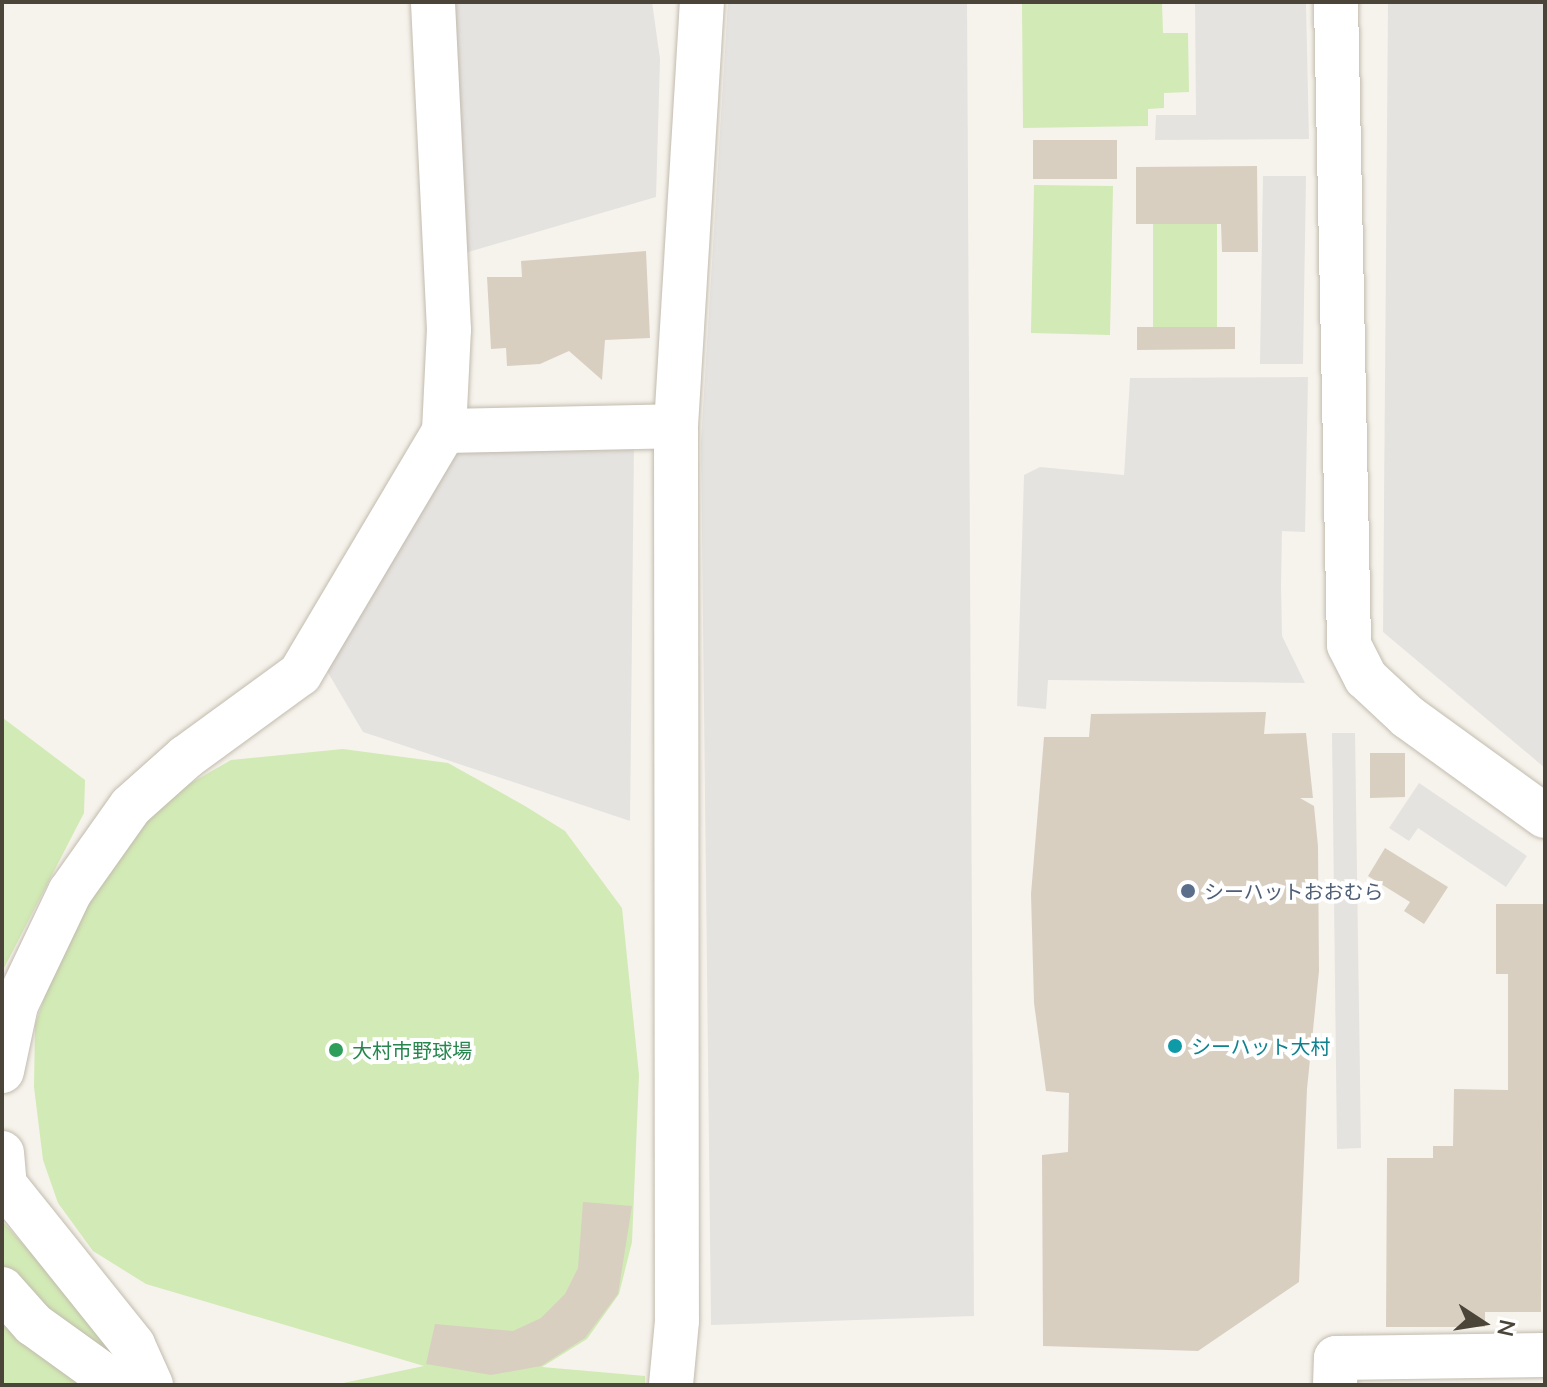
<!DOCTYPE html>
<meta charset="utf-8">
<style>
body{margin:0}
#map{position:relative;width:1547px;height:1387px;overflow:hidden;background:#f6f3ec;font-family:Mulish,"Noto Sans JP",sans-serif}
div>[style]{position:absolute}
[style*='--x']{left:calc(var(--x)*1px);top:calc(var(--y)*1px);width:calc(var(--w)*1px);rotate:calc(var(--a)*1deg)}
.green>*{inset:0;background:#d2eab5}
.parking>*{inset:0;background:#e5e3e0}
.building>*{inset:0;background:#d8cfc1}
.roads{filter:drop-shadow(0 0 2px #c2bbae) drop-shadow(0 0 2px #c2bbae)}
.minor>*{height:44px;margin:-22px;padding:0 22px;transform-origin:22px;border-radius:22px;background:#fff}
.dots>*{width:22px;height:22px;translate:-50% -50%;box-sizing:border-box;border:4px solid #fff;border-radius:50%}
span{translate:-50% -50%;white-space:nowrap;text-align:center;line-height:1.15;-webkit-text-stroke:8px #fff;paint-order:stroke}
.service-label{font-size:20px;color:#4e5e75}
.left{translate:0 -50%;text-align:left}
.culture-label{font-size:20px;color:#0d838f}
.leisure-label{font-size:20px;color:#27864d}
.frame{position:absolute;inset:0;border:4px solid #4b4439;pointer-events:none}
.north{position:absolute;left:1443px;top:1283px;width:80px;height:80px;-webkit-text-stroke:6px #fff;paint-order:stroke;rotate:102deg;font-size:22px;font-weight:700;line-height:32px;text-align:center;color:#4b4439}
.north::after{content:'';display:block;margin:auto;width:28px;height:36px;background:#4b4439;clip-path:polygon(50% 0,100% 100%,50% 72%,0 100%)}
</style>
<div id="map">
<div class="green">
<div style="clip-path:polygon(1022px 2px,1162px 2px,1163px 33px,1188px 33px,1189px 92px,1164px 93px,1164px 108px,1148px 109px,1148px 126px,1023px 128px)"></div>
<div style="clip-path:polygon(1034px 185px,1113px 186px,1110px 335px,1031px 333px)"></div>
<div style="clip-path:polygon(1153px 224px,1217px 224px,1217px 327px,1153px 327px)"></div>
<div style="clip-path:polygon(3px 718px,85px 780px,84px 813px,2px 972px)"></div>
<div style="clip-path:polygon(343px 749px,448px 763px,525px 806px,565px 831px,622px 908px,639px 1075px,632px 1242px,619px 1294px,587px 1339px,542px 1367px,645px 1376px,645px 1385px,334px 1385px,424px 1366px,146px 1284px,93px 1251px,58px 1203px,43px 1160px,34px 1087px,35px 1025px,60px 952px,124px 843px,163px 799px,231px 760px)"></div>
<div style="clip-path:polygon(2px 1221px,118px 1348px,136px 1385px,2px 1385px)"></div>
</div>
<div class="parking">
<div style="clip-path:polygon(445px 2px,652px 2px,660px 59px,656px 197px,465px 253px)"></div>
<div style="clip-path:polygon(728px 2px,967px 2px,974px 1316px,711px 1325px,701px 442px)"></div>
<div style="clip-path:polygon(1195px 2px,1306px 2px,1309px 139px,1155px 140px,1156px 115px,1196px 115px)"></div>
<div style="clip-path:polygon(1388px 2px,1545px 2px,1545px 768px,1383px 632px)"></div>
<div style="clip-path:polygon(1263px 176px,1306px 176px,1303px 364px,1260px 364px)"></div>
<div style="clip-path:polygon(1308px 377px,1305px 532px,1282px 531px,1281px 585px,1282px 636px,1305px 683px,1048px 680px,1046px 709px,1017px 706px,1024px 475px,1040px 467px,1124px 475px,1130px 378px)"></div>
<div style="clip-path:polygon(634px 442px,630px 821px,363px 732px,324px 666px,451px 449px)"></div>
<div style="clip-path:polygon(1332px 733px,1355px 733px,1361px 1148px,1337px 1149px)"></div>
<div style="clip-path:polygon(1419px 783px,1527px 856px,1506px 887px,1418px 828px,1409px 841px,1389px 828px)"></div>
</div>
<div class="building">
<div style="clip-path:polygon(1033px 140px,1117px 140px,1117px 179px,1033px 179px)"></div>
<div style="clip-path:polygon(1257px 166px,1258px 252px,1222px 252px,1221px 224px,1136px 224px,1136px 167px)"></div>
<div style="clip-path:polygon(646px 251px,650px 338px,605px 340px,602px 380px,569px 351px,540px 364px,507px 366px,506px 348px,491px 349px,487px 277px,522px 277px,521px 261px)"></div>
<div style="clip-path:polygon(1137px 327px,1235px 327px,1235px 349px,1137px 350px)"></div>
<div style="clip-path:polygon(1266px 712px,1264px 734px,1306px 733px,1313px 798px,1300px 798px,1314px 806px,1318px 846px,1319px 971px,1307px 1089px,1299px 1282px,1198px 1351px,1043px 1346px,1042px 1155px,1068px 1152px,1069px 1093px,1046px 1091px,1034px 1003px,1031px 894px,1044px 737px,1089px 737px,1091px 714px)"></div>
<div style="clip-path:polygon(1370px 753px,1405px 753px,1405px 797px,1370px 798px)"></div>
<div style="clip-path:polygon(1385px 848px,1448px 887px,1424px 924px,1404px 911px,1410px 902px,1368px 876px)"></div>
<div style="clip-path:polygon(1496px 904px,1545px 904px,1541px 1312px,1485px 1312px,1485px 1327px,1386px 1327px,1387px 1158px,1433px 1158px,1433px 1146px,1453px 1146px,1454px 1089px,1508px 1090px,1508px 974px,1496px 974px)"></div>
<div style="clip-path:polygon(583px 1202px,632px 1206px,618px 1294px,585px 1338px,541px 1366px,491px 1375px,426px 1364px,435px 1324px,513px 1331px,541px 1318px,565px 1294px,578px 1268px)"></div>
</div>
<div class="roads">
<div class="minor">
<div style="--x:1336;--y:2;--w:643;--a:88.84"></div>
<div style="--x:1349;--y:645;--w:37;--a:63"></div>
<div style="--x:1366;--y:678;--w:57;--a:42.9"></div>
<div style="--x:1408;--y:717;--w:169;--a:35.9"></div>
<div style="--x:676;--y:426;--w:425;--a:-86.5"></div>
<div style="--x:444;--y:431;--w:232;--a:-1.2"></div>
<div style="--x:676;--y:426;--w:895;--a:89.94"></div>
<div style="--x:677;--y:1321;--w:64;--a:95.4"></div>
<div style="--x:2;--y:1071;--w:67;--a:-78"></div>
<div style="--x:16;--y:1005;--w:125;--a:-64.5"></div>
<div style="--x:70;--y:892;--w:105;--a:-54.7"></div>
<div style="--x:131;--y:806;--w:74;--a:-41.7"></div>
<div style="--x:186;--y:757;--w:141;--a:-36.1"></div>
<div style="--x:300;--y:674;--w:282;--a:-59.3"></div>
<div style="--x:444;--y:431;--w:101;--a:-87.2"></div>
<div style="--x:449;--y:330;--w:328;--a:-92.8"></div>
<div style="--x:2;--y:1153;--w:32;--a:85"></div>
<div style="--x:5;--y:1185;--w:205;--a:51.3"></div>
<div style="--x:133;--y:1345;--w:44;--a:65.8"></div>
<div style="--x:2;--y:1289;--w:47;--a:48.5"></div>
<div style="--x:33;--y:1324;--w:105;--a:35.7"></div>
<div style="--x:1335;--y:1385;--w:27;--a:-88"></div>
<div style="--x:1336;--y:1358;--w:209;--a:-0.8"></div>
</div>
</div>
<div class="dots">
<div style="left:1188px;top:891px;background:#5c6f8a"></div>
<div style="left:1175px;top:1046px;background:#0f9aa8"></div>
<div style="left:336px;top:1050px;background:#2e9e5b"></div>
</div>
<div class="service-label">
<span class="left" style="left:1204px;top:891px">シーハットおおむら</span>
</div>
<div class="culture-label">
<span class="left" style="left:1191px;top:1046px">シーハット大村</span>
</div>
<div class="leisure-label">
<span class="left" style="left:352px;top:1050px">大村市野球場</span>
</div>
<div class="frame"></div>
<div class="north">N</div>
</div>
